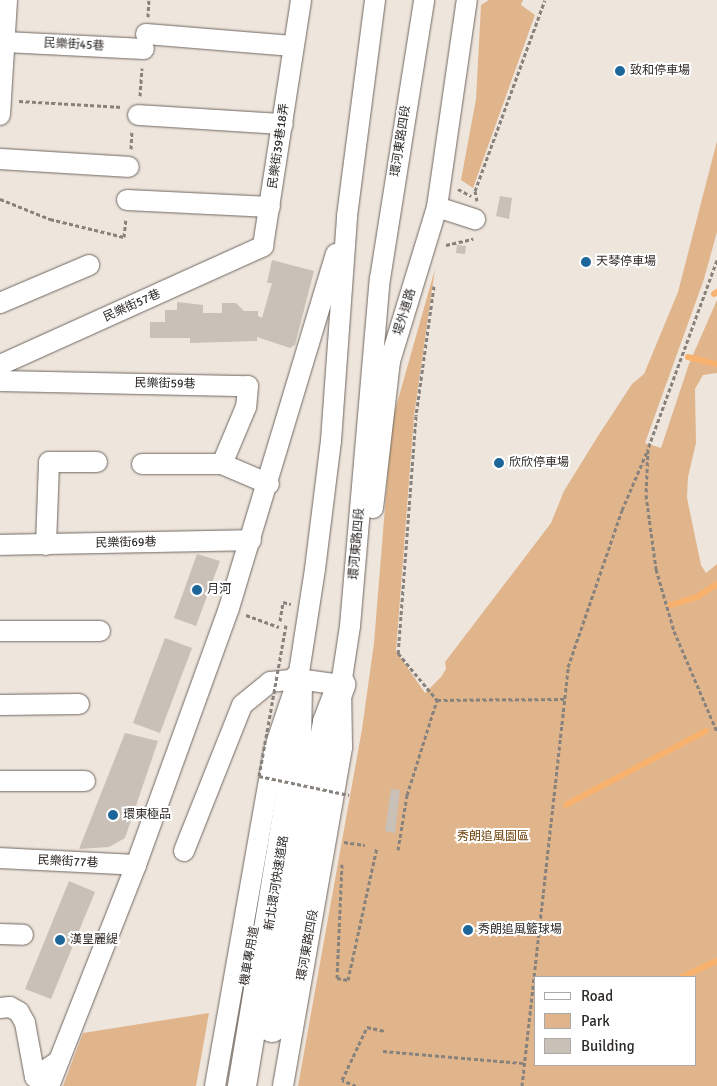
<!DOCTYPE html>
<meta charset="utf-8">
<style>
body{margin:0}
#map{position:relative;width:717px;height:1086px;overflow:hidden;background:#eee5dd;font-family:Signika,"Noto Sans TC",sans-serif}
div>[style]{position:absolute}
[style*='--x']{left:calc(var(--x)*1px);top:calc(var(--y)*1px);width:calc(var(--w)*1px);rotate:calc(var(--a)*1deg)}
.green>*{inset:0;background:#e1b58c}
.stream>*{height:5.5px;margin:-2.75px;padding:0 2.75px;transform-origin:2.75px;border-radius:2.75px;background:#f9b26d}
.building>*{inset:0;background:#c9c0b8}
.path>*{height:3px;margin-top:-1.5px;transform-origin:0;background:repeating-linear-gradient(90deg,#88827d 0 4px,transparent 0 6.5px)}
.roads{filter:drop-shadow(0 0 1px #6f6760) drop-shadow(0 0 1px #6f6760)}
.minor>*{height:20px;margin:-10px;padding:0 10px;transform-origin:10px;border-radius:10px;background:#fff}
.highway>*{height:28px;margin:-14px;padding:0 14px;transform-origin:14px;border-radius:14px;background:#fff}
.path-bridge>*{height:3px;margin-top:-1.5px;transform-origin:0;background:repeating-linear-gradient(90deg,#88827d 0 4px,transparent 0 6.5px)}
.dots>*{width:14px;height:14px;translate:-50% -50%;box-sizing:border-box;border:2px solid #fff;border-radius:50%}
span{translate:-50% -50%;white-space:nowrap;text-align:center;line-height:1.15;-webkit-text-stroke:4px #fff;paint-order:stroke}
.street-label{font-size:12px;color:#2c2926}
.poi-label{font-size:12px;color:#2c2926}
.left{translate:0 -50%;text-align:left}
.park-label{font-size:12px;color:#6c3f07}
.legend{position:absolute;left:534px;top:976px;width:162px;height:90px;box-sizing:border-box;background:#fff;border:1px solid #aba9a8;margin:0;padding:6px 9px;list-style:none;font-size:15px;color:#2c2926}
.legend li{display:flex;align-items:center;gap:10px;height:25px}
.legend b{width:25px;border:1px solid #aba9a8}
</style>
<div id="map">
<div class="green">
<div style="clip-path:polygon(489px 0,523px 0,521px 5px,535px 15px,473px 188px,461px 180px,476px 99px,481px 5px)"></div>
<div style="clip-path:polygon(evenodd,717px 141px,717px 232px,704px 279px,645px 443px,661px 448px,689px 364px,717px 300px,717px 373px,703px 375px,695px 389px,696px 443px,688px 477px,687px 498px,701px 565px,706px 573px,717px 564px,717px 1086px,298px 1086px,362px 729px,374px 643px,392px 421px,435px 269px,414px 416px,396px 651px,425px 693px,441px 677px,446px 669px,445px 662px,551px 523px,564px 491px,598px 436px,632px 384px,644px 374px,678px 292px,717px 141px,536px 977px,696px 977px,696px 1065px,536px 1065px,536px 977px)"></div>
<div style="clip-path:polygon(209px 1013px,196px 1086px,63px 1086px,83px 1033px)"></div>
</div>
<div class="stream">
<div style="--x:714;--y:294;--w:4;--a:-34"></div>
<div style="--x:688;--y:357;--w:30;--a:14"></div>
<div style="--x:671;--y:605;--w:27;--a:-17"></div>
<div style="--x:697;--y:597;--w:24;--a:-33"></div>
<div style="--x:566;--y:805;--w:158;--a:-27.9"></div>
<div style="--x:682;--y:977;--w:38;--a:-25"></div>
</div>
<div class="building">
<div style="clip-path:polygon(500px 196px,512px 198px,509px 219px,496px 216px)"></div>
<div style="clip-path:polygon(457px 245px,466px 246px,465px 254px,456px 253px)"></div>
<div style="clip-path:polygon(272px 260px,314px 271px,295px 345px,290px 348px,257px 337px,257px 341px,190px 343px,190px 338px,150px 338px,150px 322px,165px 322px,165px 310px,177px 310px,177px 302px,203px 305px,203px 313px,222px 313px,222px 303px,236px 303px,244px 311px,258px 311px,258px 316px,262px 318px,272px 283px,267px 283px)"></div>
<div style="clip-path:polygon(197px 554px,220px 561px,196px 626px,174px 618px)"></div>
<div style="clip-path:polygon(165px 638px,192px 648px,160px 733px,133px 723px)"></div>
<div style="clip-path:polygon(125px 733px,158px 741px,125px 838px,109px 847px,79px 849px)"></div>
<div style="clip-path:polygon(391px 789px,400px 790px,395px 833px,385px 831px)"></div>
<div style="clip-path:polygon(69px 881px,95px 892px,51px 999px,25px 989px)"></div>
</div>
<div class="path">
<div style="--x:148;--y:17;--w:17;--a:-87"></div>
<div style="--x:140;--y:96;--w:28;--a:-86"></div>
<div style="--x:19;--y:101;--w:104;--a:3.3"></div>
<div style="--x:131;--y:149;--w:19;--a:-87"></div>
<div style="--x:458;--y:189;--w:15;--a:28"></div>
<div style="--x:0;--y:199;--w:54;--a:21.8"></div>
<div style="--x:50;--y:219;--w:76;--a:13.7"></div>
<div style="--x:124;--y:237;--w:19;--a:-84"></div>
<div style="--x:477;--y:201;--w:10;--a:-101"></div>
<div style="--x:475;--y:191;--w:203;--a:-69.9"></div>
<div style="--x:446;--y:245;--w:28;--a:-13"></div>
<div style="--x:717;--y:260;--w:201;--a:110.1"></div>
<div style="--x:648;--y:449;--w:46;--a:92.5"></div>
<div style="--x:646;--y:495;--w:75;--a:82.3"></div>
<div style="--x:656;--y:569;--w:65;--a:73.8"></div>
<div style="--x:674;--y:631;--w:110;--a:66.9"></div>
<div style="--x:434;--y:286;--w:131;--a:97.9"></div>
<div style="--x:416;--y:416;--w:238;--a:94.3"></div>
<div style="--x:398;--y:653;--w:61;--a:50.3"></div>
<div style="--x:437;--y:700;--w:127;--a:-0.5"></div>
<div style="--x:246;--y:615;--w:35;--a:20"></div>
<div style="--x:280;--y:621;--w:19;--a:-81"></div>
<div style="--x:283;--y:602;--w:8;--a:14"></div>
<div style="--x:344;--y:842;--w:21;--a:8"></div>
<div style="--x:398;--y:850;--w:56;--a:-80.7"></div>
<div style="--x:407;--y:795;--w:100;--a:-72.5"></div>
<div style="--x:342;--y:864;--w:114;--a:92.5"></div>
<div style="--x:337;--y:978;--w:11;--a:10"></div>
<div style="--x:348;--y:980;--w:136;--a:-77.7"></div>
<div style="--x:383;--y:1051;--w:142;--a:4.9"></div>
<div style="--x:356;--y:1086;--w:15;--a:-157"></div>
<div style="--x:342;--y:1080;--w:59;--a:-64.7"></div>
<div style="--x:367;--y:1027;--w:18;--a:13"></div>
<div style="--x:522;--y:1086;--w:422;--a:-83.7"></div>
<div style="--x:568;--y:667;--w:166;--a:-71"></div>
<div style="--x:622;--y:510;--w:66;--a:-66.9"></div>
</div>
<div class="roads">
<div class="minor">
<div style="--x:146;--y:34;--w:147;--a:4.7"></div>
<div style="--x:5;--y:42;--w:139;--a:2.9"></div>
<div style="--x:0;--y:115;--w:115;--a:-86.5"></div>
<div style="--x:138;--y:115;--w:145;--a:3.6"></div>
<div style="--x:0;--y:159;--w:129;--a:3.5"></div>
<div style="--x:127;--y:200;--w:143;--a:2.8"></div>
<div style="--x:437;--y:207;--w:40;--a:18"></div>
<div style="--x:0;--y:303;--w:97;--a:-23.1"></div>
<div style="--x:0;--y:365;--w:289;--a:-24.3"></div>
<div style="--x:263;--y:246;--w:249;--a:-81.2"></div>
<div style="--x:0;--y:381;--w:248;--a:1.2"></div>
<div style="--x:248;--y:386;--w:21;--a:95"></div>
<div style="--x:246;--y:407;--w:62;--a:112.8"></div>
<div style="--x:142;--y:464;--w:80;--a:0"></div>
<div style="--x:222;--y:464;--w:51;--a:23.1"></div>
<div style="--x:373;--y:508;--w:148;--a:-83.4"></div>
<div style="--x:390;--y:361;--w:161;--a:-73"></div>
<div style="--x:437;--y:207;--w:209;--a:-81.8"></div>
<div style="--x:0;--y:545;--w:251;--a:-1.1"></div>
<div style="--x:46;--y:545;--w:83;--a:-87.9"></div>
<div style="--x:49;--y:462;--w:48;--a:0"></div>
<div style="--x:0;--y:631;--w:100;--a:0"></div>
<div style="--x:0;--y:705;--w:79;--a:-0.7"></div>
<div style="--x:0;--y:781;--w:85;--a:0"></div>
<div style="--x:184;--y:851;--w:157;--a:-68.3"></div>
<div style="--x:242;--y:705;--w:36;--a:-39"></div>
<div style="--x:270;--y:682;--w:28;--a:-6"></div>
<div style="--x:298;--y:679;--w:43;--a:7.9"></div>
<div style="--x:0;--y:858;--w:136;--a:2.9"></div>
<div style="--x:0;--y:934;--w:23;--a:2"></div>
<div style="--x:0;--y:1008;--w:10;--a:-6"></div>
<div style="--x:10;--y:1007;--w:10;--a:29"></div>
<div style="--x:19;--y:1012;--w:13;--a:61"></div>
<div style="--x:25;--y:1023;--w:55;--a:79.5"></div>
<div style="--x:35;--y:1077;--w:29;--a:-34"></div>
<div style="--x:49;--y:1086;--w:238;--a:-68.5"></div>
<div style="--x:136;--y:865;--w:273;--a:-70.1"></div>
<div style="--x:229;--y:608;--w:370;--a:-73.2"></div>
<div style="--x:215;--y:1086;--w:344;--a:-80"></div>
<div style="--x:275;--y:747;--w:72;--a:-71.3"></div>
<div style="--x:298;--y:679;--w:111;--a:-81.2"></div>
<div style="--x:315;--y:569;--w:129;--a:-82.9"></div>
<div style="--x:331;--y:441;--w:226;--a:-85.9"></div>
<div style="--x:347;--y:216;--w:218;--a:-82.6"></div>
<div style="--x:283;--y:1086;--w:344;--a:-80.1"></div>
<div style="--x:342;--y:747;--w:62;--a:-90.9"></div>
<div style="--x:341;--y:685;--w:60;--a:-81.3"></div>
<div style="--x:350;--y:626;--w:348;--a:-85.1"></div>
<div style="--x:380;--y:279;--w:282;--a:-81"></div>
</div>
<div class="highway">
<div style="--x:272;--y:1028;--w:311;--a:-79.8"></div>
<div style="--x:327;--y:722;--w:40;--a:-69"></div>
<div style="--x:242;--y:1086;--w:338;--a:-80.6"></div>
<div style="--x:297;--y:752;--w:73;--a:-89.2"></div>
</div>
</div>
<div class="path-bridge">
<div style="--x:286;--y:625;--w:153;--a:100.1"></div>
<div style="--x:259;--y:776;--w:92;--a:11.9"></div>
</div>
<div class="dots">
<div style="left:620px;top:71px;background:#1c6699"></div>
<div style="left:586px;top:262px;background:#1c6699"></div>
<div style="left:499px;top:463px;background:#1c6699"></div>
<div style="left:197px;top:590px;background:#1c6699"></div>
<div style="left:113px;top:815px;background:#1c6699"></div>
<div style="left:468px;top:930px;background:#1c6699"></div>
<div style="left:60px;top:940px;background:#1c6699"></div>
</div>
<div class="street-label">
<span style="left:74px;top:45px;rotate:3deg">民樂街45巷</span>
<span style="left:401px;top:141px;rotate:-81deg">環河東路四段</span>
<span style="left:279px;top:146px;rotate:-82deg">民樂街39巷18弄</span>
<span style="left:132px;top:306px;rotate:-24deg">民樂街57巷</span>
<span style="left:405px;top:312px;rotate:-73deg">堤外道路</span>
<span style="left:165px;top:384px;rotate:1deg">民樂街59巷</span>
<span style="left:126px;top:543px;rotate:-1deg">民樂街69巷</span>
<span style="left:357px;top:544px;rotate:-85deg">環河東路四段</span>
<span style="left:68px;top:862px;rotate:3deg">民樂街77巷</span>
<span style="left:277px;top:883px;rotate:-81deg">新北環河快速道路</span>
<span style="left:308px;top:945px;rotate:-80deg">環河東路四段</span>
<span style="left:250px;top:956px;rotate:-80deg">機車專用道</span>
</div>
<div class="poi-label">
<span class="left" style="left:630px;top:71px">致和停車場</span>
<span class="left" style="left:596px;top:262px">天琴停車場</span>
<span class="left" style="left:509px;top:463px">欣欣停車場</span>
<span class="left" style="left:207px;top:590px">月河</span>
<span class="left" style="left:123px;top:815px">環東極品</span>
<span class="left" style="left:478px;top:930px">秀朗追風籃球場</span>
<span class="left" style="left:70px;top:940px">漢皇麗緹</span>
</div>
<div class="park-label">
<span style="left:493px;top:837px">秀朗追風園區</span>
</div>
<ul class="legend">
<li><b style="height:6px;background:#fff"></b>Road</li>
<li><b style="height:14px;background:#e1b58c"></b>Park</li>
<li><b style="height:14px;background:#c9c0b8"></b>Building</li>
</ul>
</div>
